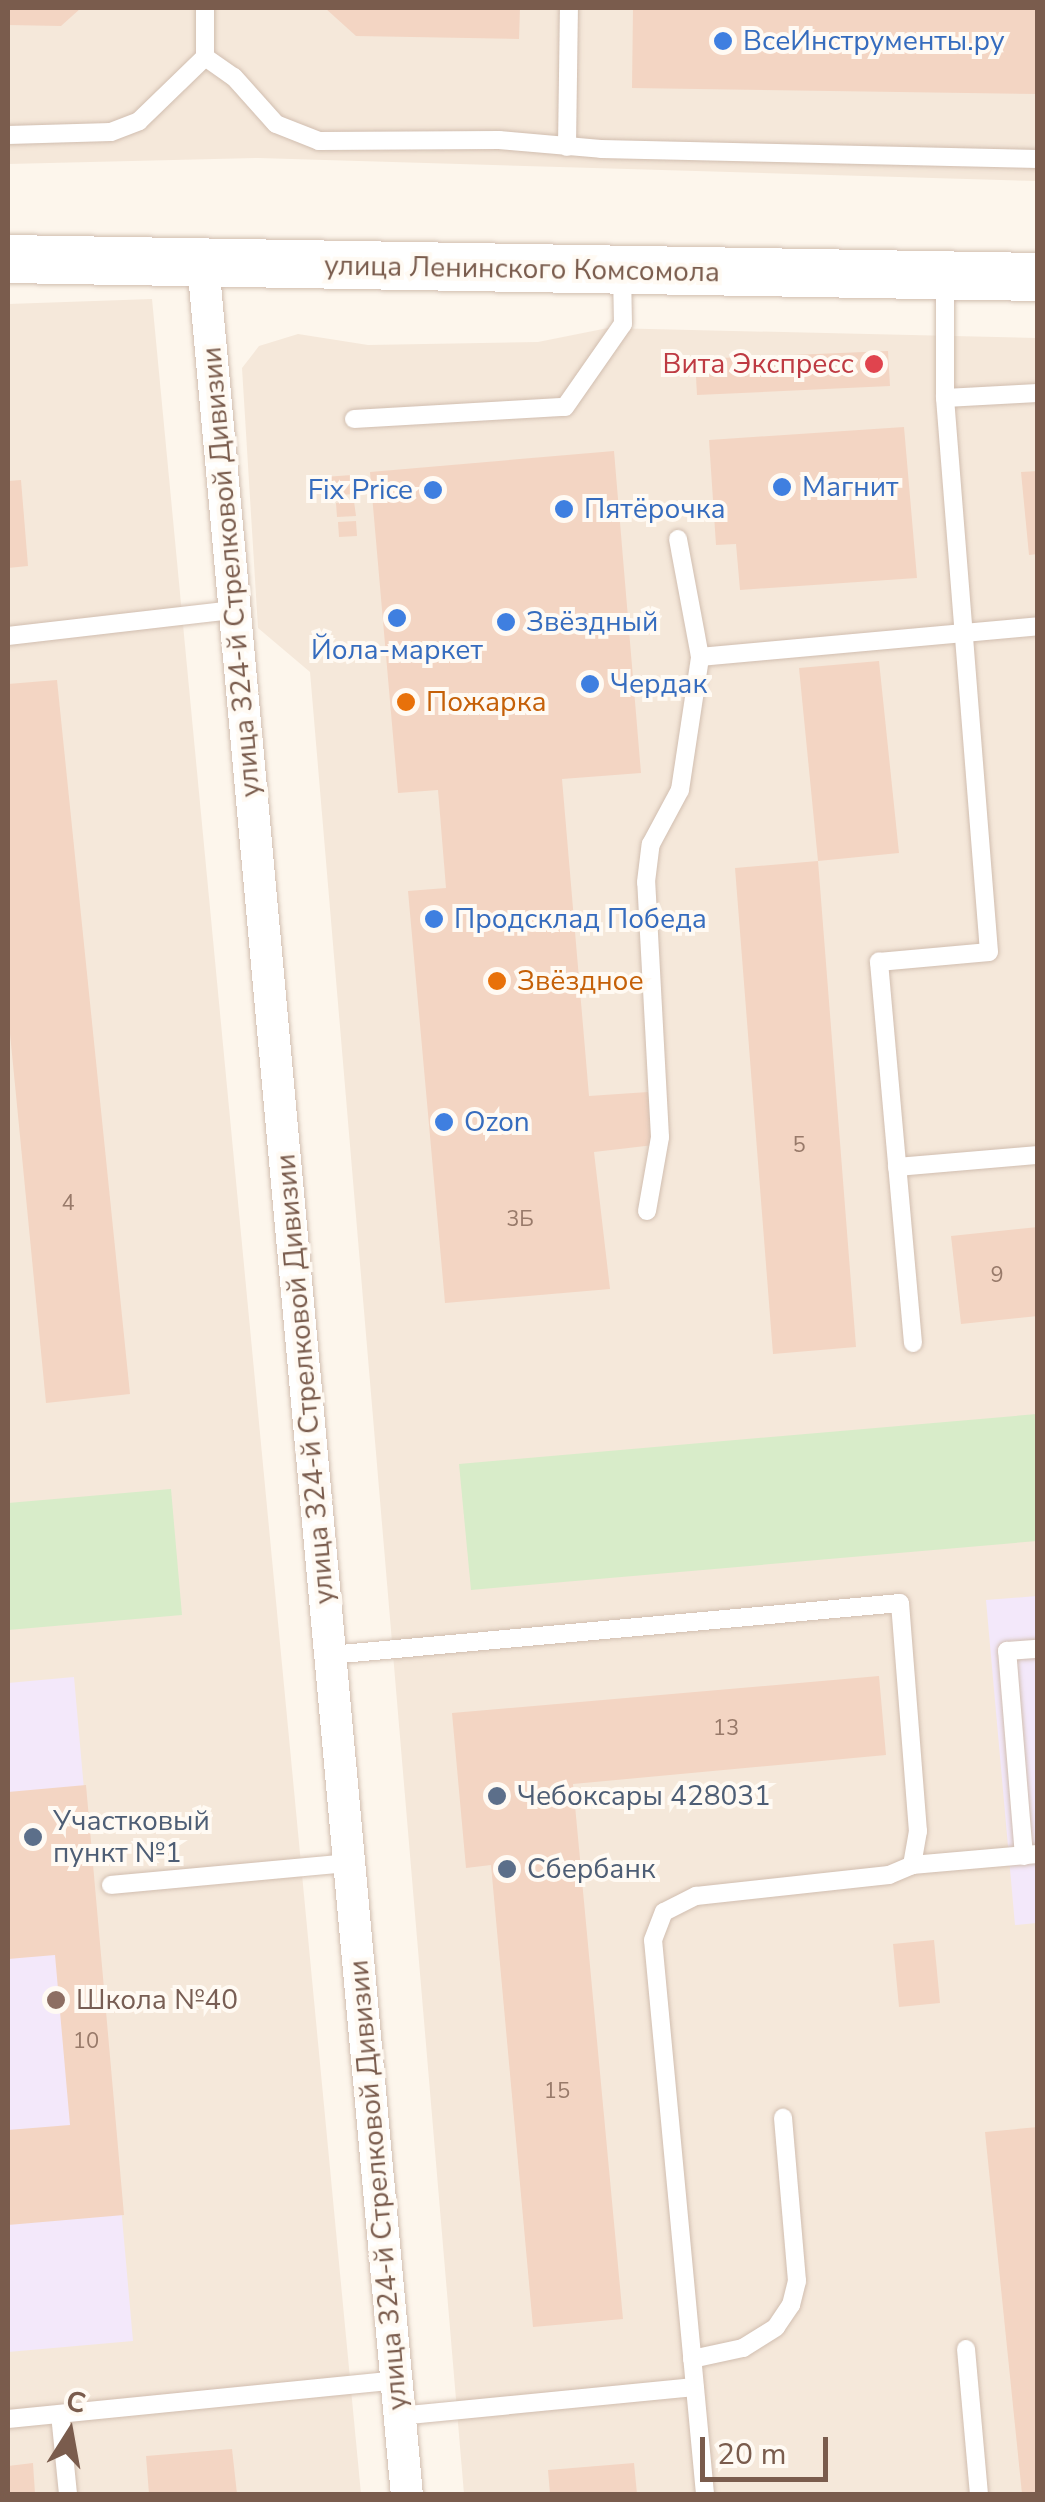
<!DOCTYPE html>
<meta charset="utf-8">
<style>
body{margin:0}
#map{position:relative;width:1045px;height:2502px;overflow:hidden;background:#fdf6ec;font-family:"Nunito Sans",sans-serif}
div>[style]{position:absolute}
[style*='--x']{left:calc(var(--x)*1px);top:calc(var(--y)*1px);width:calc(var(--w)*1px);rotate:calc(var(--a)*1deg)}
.residential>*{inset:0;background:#f5e8da}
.education>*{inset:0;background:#f3e8fa}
.green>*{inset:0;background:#d8ecc9}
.building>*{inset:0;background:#f3d5c3}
.roads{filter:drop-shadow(0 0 2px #d1beb0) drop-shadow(0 0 2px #d1beb0)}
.lane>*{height:18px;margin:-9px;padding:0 9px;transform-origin:9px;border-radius:9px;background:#fff}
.street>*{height:32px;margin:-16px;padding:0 16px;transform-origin:16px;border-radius:16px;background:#fff}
.secondary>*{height:48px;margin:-24px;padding:0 24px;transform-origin:24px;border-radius:24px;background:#fff}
.dots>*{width:28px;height:28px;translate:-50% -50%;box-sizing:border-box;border:5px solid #fffaf3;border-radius:50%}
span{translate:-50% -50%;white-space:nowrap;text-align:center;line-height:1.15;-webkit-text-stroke:8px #fffaf3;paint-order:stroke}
.number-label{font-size:22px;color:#987a6a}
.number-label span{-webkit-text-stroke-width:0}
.shop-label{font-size:28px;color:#366cbe}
.left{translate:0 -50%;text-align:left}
.right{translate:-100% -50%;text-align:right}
.street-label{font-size:28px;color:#7a5c4d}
.health-label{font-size:28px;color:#be3a42}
.food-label{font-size:28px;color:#c56008}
.service-label{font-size:28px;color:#4e5e75}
.education-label{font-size:28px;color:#785e54}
.frame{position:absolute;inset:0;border:10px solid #7a5c4d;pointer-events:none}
.north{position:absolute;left:20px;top:2382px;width:100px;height:100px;-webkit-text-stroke:8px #fffaf3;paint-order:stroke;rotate:11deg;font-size:28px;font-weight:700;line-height:40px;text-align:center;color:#7a5c4d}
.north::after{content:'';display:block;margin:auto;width:35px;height:45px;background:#7a5c4d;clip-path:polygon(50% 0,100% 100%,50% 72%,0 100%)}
.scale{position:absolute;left:700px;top:2437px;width:128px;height:45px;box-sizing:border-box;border:5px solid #7a5c4d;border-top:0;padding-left:12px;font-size:30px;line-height:35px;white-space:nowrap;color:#7a5c4d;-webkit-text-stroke:8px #fffaf3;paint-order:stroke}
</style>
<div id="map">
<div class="residential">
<div style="clip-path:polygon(8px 8px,1037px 8px,1037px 181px,258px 158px,8px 164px)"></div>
<div style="clip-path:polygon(152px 299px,361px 2494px,8px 2494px,8px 304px)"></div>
<div style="clip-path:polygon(608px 328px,1037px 338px,1037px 2494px,464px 2494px,310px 672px,258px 628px,242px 368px,259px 346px,298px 334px,368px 345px,538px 342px)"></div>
</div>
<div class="education">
<div style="clip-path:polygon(1037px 1596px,1037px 1923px,1015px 1925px,986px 1600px)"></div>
<div style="clip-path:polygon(74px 1677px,133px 2341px,8px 2352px,8px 1683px)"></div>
</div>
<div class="green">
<div style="clip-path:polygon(1037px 1414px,1037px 1541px,471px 1590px,459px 1464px)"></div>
<div style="clip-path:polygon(171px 1489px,182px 1615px,8px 1630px,8px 1503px)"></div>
</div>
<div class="building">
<div style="clip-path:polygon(8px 8px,81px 8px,61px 26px,8px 25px)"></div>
<div style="clip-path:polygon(325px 8px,520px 8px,519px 39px,356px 36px)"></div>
<div style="clip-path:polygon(633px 8px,1038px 8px,1038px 94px,632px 88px)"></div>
<div style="clip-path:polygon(888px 351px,890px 386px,697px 395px,695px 359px)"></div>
<div style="clip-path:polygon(904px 427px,917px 578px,740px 590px,736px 544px,716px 545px,709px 440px)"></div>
<div style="clip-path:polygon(614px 451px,641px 773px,562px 779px,589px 1096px,648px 1092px,654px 1145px,594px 1152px,610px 1289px,445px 1303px,408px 891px,446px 888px,438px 790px,398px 793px,370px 472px)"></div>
<div style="clip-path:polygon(1038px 471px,1038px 554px,1029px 555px,1021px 472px)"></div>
<div style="clip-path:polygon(352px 475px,354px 494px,326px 496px,324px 477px)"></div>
<div style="clip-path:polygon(21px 480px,28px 566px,8px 568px,8px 481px)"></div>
<div style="clip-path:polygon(354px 501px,356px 516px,337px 517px,336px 503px)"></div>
<div style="clip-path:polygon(356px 521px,357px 536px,339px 537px,338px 522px)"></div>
<div style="clip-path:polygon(879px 661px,899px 853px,818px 861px,799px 668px)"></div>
<div style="clip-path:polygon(57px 680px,130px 1394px,46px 1403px,8px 1013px,8px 684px)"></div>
<div style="clip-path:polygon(818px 861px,856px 1347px,773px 1354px,735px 868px)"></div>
<div style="clip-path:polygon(1038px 1227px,1038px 1316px,961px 1324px,951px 1236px)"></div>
<div style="clip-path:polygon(879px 1676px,886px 1755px,573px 1784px,623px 2319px,533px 2327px,491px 1865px,466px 1868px,452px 1713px)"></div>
<div style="clip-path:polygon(86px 1785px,124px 2215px,8px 2225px,8px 2130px,70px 2125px,55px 1955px,8px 1959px,8px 1792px)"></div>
<div style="clip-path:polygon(934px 1940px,940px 2003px,899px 2007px,893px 1944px)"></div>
<div style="clip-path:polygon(1038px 2127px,1038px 2494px,1022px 2494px,985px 2132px)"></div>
<div style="clip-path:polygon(232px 2449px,237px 2494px,149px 2494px,146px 2456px)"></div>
<div style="clip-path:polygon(33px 2463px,35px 2494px,8px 2494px,8px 2466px)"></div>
<div style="clip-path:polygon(634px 2463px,637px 2494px,550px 2494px,548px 2470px)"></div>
</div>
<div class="roads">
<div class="lane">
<div style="--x:205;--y:57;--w:35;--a:35"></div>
<div style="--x:234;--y:77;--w:63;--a:48.2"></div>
<div style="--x:276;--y:124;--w:46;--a:21.6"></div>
<div style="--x:319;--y:141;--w:180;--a:-0.3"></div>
<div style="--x:499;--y:140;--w:102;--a:5"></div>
<div style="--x:601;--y:149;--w:437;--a:1.3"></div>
<div style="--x:8;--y:135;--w:103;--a:-1.7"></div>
<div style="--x:111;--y:132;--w:30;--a:-21"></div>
<div style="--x:139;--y:121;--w:92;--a:-44.1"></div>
<div style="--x:205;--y:57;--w:49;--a:-90"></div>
<div style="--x:567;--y:147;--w:139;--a:-89.2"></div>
<div style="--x:945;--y:398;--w:93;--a:-3.1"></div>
<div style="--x:354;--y:419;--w:211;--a:-3.3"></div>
<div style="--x:565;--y:407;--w:101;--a:-55.1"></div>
<div style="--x:623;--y:324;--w:53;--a:-91.1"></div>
<div style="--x:678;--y:539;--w:120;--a:79.4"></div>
<div style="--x:8;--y:636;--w:227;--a:-6.6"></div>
<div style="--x:897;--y:1167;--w:142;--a:-4.9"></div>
<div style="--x:647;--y:1211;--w:75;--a:-80"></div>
<div style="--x:660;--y:1137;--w:255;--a:-93.1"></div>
<div style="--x:646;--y:882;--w:38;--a:-83"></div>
<div style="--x:651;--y:844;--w:61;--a:-61.8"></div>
<div style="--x:680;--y:790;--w:134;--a:-81.4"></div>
<div style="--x:700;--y:657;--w:339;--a:-5.2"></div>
<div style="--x:913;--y:1343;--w:383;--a:-95.1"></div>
<div style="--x:879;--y:962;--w:110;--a:-5.2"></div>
<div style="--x:989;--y:952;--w:556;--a:-94.54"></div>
<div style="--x:945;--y:398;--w:122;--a:-90"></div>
<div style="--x:330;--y:1655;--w:572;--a:-5.21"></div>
<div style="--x:900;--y:1603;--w:229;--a:85.5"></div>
<div style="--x:918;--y:1831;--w:35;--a:100"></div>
<div style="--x:1024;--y:1856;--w:206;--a:-94.7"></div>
<div style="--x:1007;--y:1651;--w:31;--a:-4"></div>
<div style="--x:111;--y:1885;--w:239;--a:-5.3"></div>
<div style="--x:966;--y:2349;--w:146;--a:84.9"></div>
<div style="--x:692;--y:2359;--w:52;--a:-12.2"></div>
<div style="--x:743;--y:2348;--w:39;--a:-32"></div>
<div style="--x:776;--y:2327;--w:27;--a:-56"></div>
<div style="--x:791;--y:2305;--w:25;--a:-76"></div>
<div style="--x:797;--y:2281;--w:164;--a:-94.9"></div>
<div style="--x:60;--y:2414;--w:80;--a:84.3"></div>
<div style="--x:399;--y:2416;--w:297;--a:-5.6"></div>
<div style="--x:8;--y:2419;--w:390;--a:-5.7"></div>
<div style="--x:705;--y:2494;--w:556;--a:-95.36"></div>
<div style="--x:653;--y:1940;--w:30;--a:-69"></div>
<div style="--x:664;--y:1912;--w:36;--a:-27"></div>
<div style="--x:696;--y:1896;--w:194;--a:-6.2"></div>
<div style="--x:889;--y:1875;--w:25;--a:-23"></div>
<div style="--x:912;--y:1865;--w:126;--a:-5"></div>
</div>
<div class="street">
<div style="--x:203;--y:263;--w:2240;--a:84.78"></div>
</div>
<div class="secondary">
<div style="--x:8;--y:259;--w:1030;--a:1"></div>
</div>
</div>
<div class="dots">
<div style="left:723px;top:41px;background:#3f7fe0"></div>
<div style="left:874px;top:364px;background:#e0444e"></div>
<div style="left:782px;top:487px;background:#3f7fe0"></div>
<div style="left:433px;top:490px;background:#3f7fe0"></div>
<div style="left:564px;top:509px;background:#3f7fe0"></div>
<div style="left:397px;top:618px;background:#3f7fe0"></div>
<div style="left:506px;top:622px;background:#3f7fe0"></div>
<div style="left:590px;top:684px;background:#3f7fe0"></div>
<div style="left:406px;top:702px;background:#e8710a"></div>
<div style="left:434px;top:919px;background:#3f7fe0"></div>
<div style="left:497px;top:981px;background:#e8710a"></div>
<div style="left:444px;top:1122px;background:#3f7fe0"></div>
<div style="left:497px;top:1796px;background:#5c6f8a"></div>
<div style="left:33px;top:1837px;background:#5c6f8a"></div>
<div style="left:507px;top:1869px;background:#5c6f8a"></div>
<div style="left:56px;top:2000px;background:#8d6e63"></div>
</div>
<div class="number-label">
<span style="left:799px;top:1146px">5</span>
<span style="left:68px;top:1204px">4</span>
<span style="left:520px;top:1220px">3Б</span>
<span style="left:997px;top:1276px">9</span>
<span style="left:726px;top:1729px">13</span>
<span style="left:86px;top:2042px">10</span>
<span style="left:557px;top:2092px">15</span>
</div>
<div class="shop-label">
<span class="left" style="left:743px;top:41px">ВсеИнструменты.ру</span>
<span class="left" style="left:802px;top:487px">Магнит</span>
<span class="right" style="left:413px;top:490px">Fix Price</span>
<span class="left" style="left:584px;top:509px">Пятёрочка</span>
<span class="left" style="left:526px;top:622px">Звёздный</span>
<span style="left:397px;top:650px">Йола-маркет</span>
<span class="left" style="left:610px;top:684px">Чердак</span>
<span class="left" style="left:454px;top:919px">Продсклад Победа</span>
<span class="left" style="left:464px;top:1122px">Ozon</span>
</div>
<div class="street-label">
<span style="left:522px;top:269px;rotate:1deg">улица Ленинского Комсомола</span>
<span style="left:231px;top:572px;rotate:-95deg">улица 324-й Стрелковой Дивизии</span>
<span style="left:305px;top:1379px;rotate:-95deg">улица 324-й Стрелковой Дивизии</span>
<span style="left:378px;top:2185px;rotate:-95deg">улица 324-й Стрелковой Дивизии</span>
</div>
<div class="health-label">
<span class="right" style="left:854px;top:364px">Вита Экспресс</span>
</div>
<div class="food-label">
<span class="left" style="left:426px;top:702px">Пожарка</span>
<span class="left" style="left:517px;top:981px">Звёздное</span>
</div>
<div class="service-label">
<span class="left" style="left:517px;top:1796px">Чебоксары 428031</span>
<span class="left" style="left:53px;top:1837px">Участковый<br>пункт №1</span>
<span class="left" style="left:527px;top:1869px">Сбербанк</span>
</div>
<div class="education-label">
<span class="left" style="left:76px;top:2000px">Школа №40</span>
</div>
<div class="frame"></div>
<div class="north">С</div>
<div class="scale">20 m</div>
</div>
